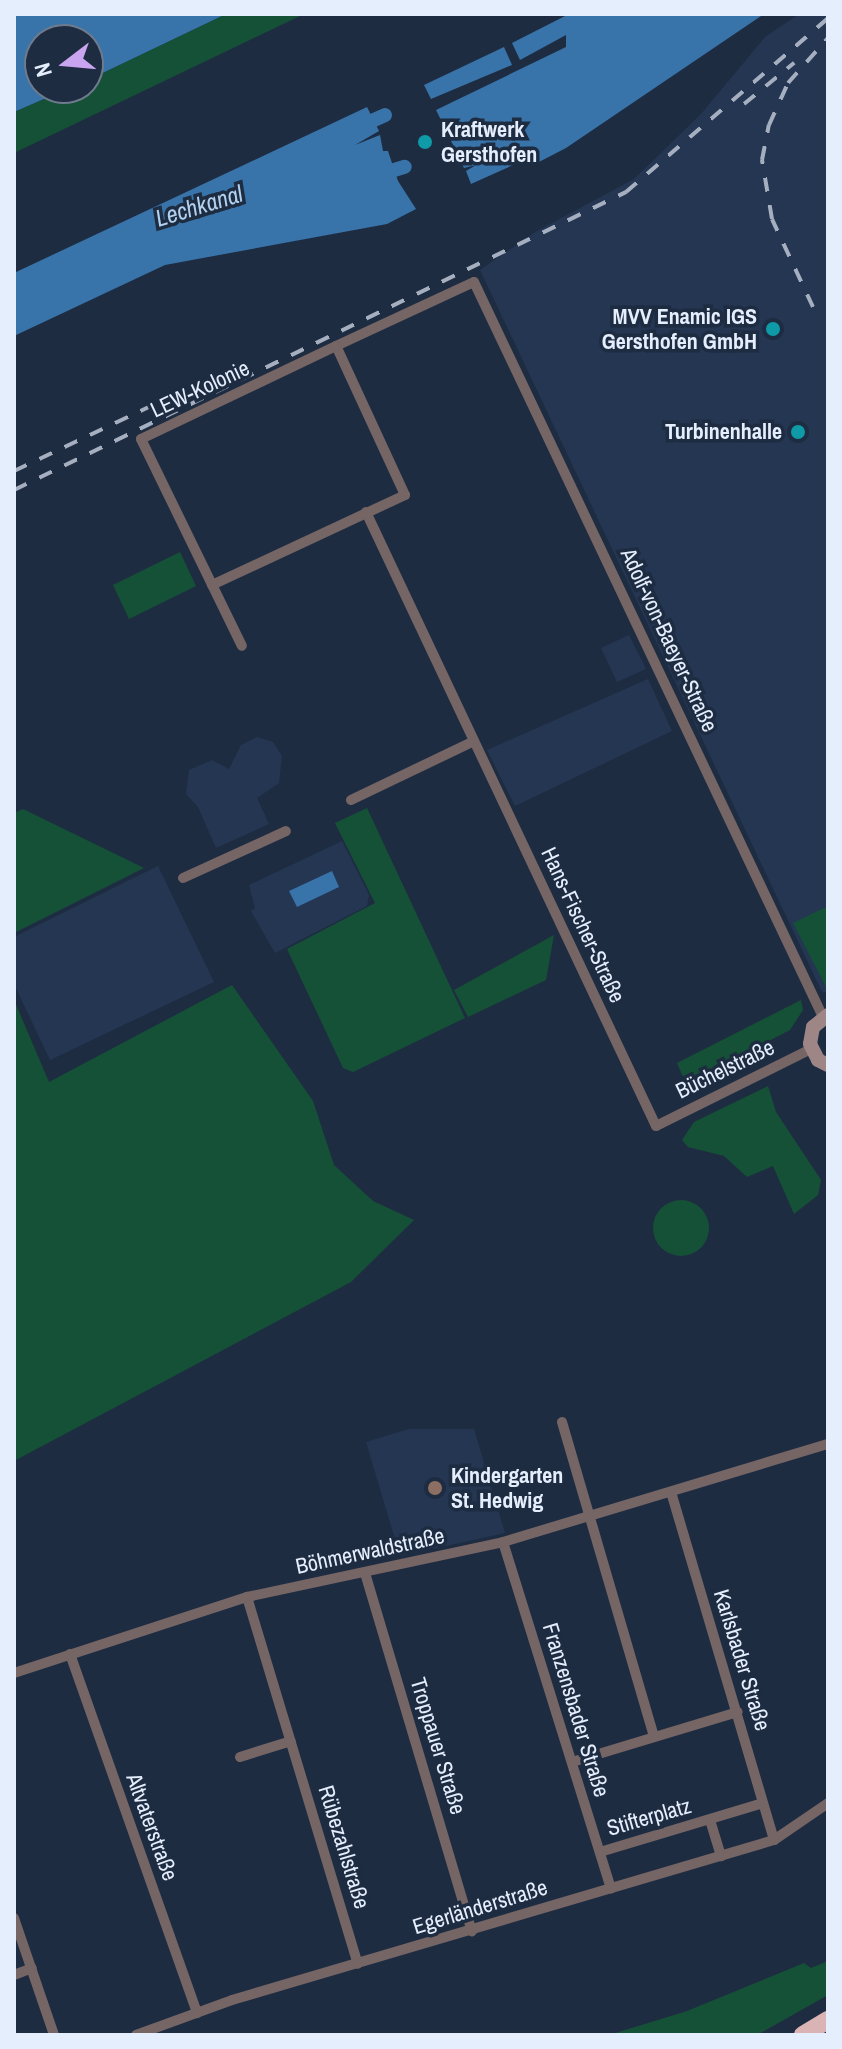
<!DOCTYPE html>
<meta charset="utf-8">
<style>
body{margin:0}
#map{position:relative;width:842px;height:2049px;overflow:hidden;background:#1e2c42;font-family:"Archivo Narrow",sans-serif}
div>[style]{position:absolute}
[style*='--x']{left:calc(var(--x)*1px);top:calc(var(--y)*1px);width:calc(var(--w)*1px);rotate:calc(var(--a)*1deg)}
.built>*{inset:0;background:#243652}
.green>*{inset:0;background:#155136}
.round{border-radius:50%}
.water>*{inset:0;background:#3874aa}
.canal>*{height:14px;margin:-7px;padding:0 7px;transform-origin:7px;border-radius:7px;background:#3874aa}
.street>*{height:10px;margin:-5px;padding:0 5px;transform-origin:5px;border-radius:5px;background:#756565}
.secondary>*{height:14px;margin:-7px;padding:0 7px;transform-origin:7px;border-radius:7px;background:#9e8586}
.highway>*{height:18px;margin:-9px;padding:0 9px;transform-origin:9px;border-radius:9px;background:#dab4b5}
.rail>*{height:4px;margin-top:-2px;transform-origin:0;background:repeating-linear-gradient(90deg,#a5afc0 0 14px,transparent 0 28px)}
.dots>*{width:22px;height:22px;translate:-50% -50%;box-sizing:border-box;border:4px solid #1e2c42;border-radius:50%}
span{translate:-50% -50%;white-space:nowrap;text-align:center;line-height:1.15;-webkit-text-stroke:7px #1e2c42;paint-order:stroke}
.poi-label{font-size:22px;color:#e5eefd;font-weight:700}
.left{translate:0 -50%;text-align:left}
.right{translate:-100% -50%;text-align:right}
.street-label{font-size:22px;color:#e5eefd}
.water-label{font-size:24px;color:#b2d1ef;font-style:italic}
.frame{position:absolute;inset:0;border:16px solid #e5eefd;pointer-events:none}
.north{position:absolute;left:24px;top:24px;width:80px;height:80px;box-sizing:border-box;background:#1e2c42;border:2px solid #6e7a8d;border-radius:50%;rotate:254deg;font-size:22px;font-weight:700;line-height:32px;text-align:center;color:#e5eefd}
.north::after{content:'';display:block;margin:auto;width:28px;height:36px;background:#c8a5ee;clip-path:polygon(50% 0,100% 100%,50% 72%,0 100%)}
</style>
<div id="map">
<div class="built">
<div style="clip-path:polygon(799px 14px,828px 14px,828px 993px,822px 992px,480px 270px,537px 231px,634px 179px,701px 114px,765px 37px)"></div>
<div style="clip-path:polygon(629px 635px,646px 669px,617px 682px,601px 648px)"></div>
<div style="clip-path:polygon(648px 679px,672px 731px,515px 806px,487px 750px)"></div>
<div style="clip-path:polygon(257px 737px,273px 742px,282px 756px,279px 783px,257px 798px,269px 824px,216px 848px,198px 807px,186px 794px,189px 770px,212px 760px,229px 769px,241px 745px)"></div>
<div style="clip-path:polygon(342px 841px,369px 895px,367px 906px,275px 953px,251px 911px,255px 908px,249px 885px)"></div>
<div style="clip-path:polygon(158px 866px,214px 982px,50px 1060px,14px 984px,14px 937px)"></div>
<div style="clip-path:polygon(409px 1429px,474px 1429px,505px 1533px,400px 1556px,366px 1442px)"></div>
</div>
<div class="green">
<div style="clip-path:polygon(226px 14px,304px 14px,14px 153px,14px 112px,69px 88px,88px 88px,88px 80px)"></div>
<div style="clip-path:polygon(180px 552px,196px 586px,129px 619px,113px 585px)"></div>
<div style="clip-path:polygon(367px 808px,465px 1018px,353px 1072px,343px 1068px,287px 949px,375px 903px,335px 823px)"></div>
<div style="clip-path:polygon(23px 809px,144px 868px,14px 933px,14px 813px)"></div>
<div style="clip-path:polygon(828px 906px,828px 991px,793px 923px)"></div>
<div style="clip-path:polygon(554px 935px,546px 980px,468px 1017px,454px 990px)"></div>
<div style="clip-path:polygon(232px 985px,313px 1101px,334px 1165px,373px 1201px,414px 1220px,351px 1282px,14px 1461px,14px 1000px,49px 1082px)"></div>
<div style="clip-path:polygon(801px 1000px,803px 1010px,790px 1030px,686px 1084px,677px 1063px)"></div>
<div style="clip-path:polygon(768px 1086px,776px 1112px,821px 1180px,818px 1195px,794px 1214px,773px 1166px,747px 1177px,724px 1156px,688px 1147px,682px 1140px,694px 1122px)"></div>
<div class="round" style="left:653px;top:1200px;width:56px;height:56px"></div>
<div style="clip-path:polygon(828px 1961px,828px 1995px,757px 2035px,609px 2035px,687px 2011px,804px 1963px,811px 1968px)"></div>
</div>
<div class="water">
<div style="clip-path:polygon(14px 14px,226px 14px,88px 80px,88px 40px,40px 40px,40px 88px,69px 88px,14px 112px)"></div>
<div style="clip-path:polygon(569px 14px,764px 14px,566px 148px,535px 164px,521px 153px,522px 161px,471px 184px,466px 171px,476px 165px,464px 168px,458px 156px,468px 149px,457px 152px,451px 141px,461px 134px,449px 137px,444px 125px,453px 118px,442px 122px,436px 110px,566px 47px,566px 35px,520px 60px,512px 43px)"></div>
<div style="clip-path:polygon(504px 47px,512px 65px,431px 99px,424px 85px)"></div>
<div style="clip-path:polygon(367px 107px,379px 131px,355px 145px,380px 135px,383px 151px,388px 151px,398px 181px,416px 209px,387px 224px,165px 265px,14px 336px,14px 273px)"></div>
<div style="clip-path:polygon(332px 871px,339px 887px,297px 907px,289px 891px)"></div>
</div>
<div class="canal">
<div style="--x:374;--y:120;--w:12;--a:-24"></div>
<div style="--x:378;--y:175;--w:28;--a:-17"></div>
</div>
<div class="street">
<div style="--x:336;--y:346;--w:152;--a:-24.9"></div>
<div style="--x:474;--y:282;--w:814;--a:64.6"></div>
<div style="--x:366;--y:512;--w:679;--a:64.72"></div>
<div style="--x:656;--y:1126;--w:173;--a:-26.4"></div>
<div style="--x:212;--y:585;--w:213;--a:-25"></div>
<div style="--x:405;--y:495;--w:164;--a:-114.8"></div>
<div style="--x:336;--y:346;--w:216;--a:154.5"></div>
<div style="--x:141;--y:439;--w:230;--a:64"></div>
<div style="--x:351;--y:800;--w:136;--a:-25.6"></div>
<div style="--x:183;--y:878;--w:113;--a:-24.5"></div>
<div style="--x:562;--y:1422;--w:328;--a:73.7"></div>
<div style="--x:671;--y:1492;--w:363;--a:73.5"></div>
<div style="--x:503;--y:1542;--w:363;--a:72.7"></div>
<div style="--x:365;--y:1573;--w:374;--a:73.4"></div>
<div style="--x:247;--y:1597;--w:383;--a:73.2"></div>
<div style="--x:70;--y:1654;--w:381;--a:70.5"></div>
<div style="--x:14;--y:1673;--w:245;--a:-18.1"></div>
<div style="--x:247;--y:1597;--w:262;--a:-12.1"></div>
<div style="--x:503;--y:1542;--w:339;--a:-16.8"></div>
<div style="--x:240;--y:1757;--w:53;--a:-17.4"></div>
<div style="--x:572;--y:1762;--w:173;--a:-16.8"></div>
<div style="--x:710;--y:1820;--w:38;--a:73"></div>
<div style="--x:600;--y:1852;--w:170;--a:-16.7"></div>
<div style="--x:14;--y:1918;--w:124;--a:71.1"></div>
<div style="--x:14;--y:1975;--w:19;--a:-21"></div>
<div style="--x:136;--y:2035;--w:102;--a:-20"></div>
<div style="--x:232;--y:2000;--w:565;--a:-16.45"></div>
<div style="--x:774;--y:1840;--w:65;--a:-34.4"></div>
</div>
<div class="secondary">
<div style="--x:828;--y:1015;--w:19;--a:141"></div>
<div style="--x:813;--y:1027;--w:17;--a:100"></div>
<div style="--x:810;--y:1044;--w:18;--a:63"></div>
<div style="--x:818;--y:1060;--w:11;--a:27"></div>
</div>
<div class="highway">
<div style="--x:803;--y:2035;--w:29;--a:-31"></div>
</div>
<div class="rail">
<div style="--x:744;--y:104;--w:65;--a:-39.4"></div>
<div style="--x:813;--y:307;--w:97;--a:-115"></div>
<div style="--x:772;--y:219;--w:60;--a:-99.6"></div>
<div style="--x:762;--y:160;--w:36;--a:-79"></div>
<div style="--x:769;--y:125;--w:46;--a:-65.7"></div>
<div style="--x:788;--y:83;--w:60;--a:-48.4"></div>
<div style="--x:14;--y:471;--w:179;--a:-25.4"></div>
<div style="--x:14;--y:490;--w:681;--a:-25.96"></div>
<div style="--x:626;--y:192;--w:267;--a:-40.7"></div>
</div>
<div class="dots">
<div style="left:425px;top:142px;background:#0f9aa8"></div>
<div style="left:773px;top:329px;background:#0f9aa8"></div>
<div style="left:798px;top:432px;background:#0f9aa8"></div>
<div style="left:435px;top:1488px;background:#8d6e63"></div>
</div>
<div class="poi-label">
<span class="left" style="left:441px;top:142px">Kraftwerk<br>Gersthofen</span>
<span class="right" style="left:757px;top:329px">MVV Enamic IGS<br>Gersthofen GmbH</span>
<span class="right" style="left:782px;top:432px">Turbinenhalle</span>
<span class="left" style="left:451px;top:1488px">Kindergarten<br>St. Hedwig</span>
</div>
<div class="street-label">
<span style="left:200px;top:389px;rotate:-25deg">LEW-Kolonie</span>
<span style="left:669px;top:640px;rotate:65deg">Adolf-von-Baeyer-Straße</span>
<span style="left:583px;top:925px;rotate:65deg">Hans-Fischer-Straße</span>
<span style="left:725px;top:1069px;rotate:-26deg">Büchelstraße</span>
<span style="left:370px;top:1551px;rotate:-12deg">Böhmerwaldstraße</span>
<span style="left:742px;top:1660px;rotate:73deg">Karlsbader Straße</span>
<span style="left:576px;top:1710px;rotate:73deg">Franzensbader Straße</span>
<span style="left:438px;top:1746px;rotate:73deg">Troppauer Straße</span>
<span style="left:649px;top:1817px;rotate:-16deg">Stifterplatz</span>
<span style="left:152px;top:1827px;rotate:70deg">Altvaterstraße</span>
<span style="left:344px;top:1847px;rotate:73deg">Rübezahlstraße</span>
<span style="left:480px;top:1907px;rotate:-17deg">Egerländerstraße</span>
</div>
<div class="water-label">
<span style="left:199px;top:206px;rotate:-17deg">Lechkanal</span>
</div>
<div class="frame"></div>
<div class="north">N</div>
</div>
